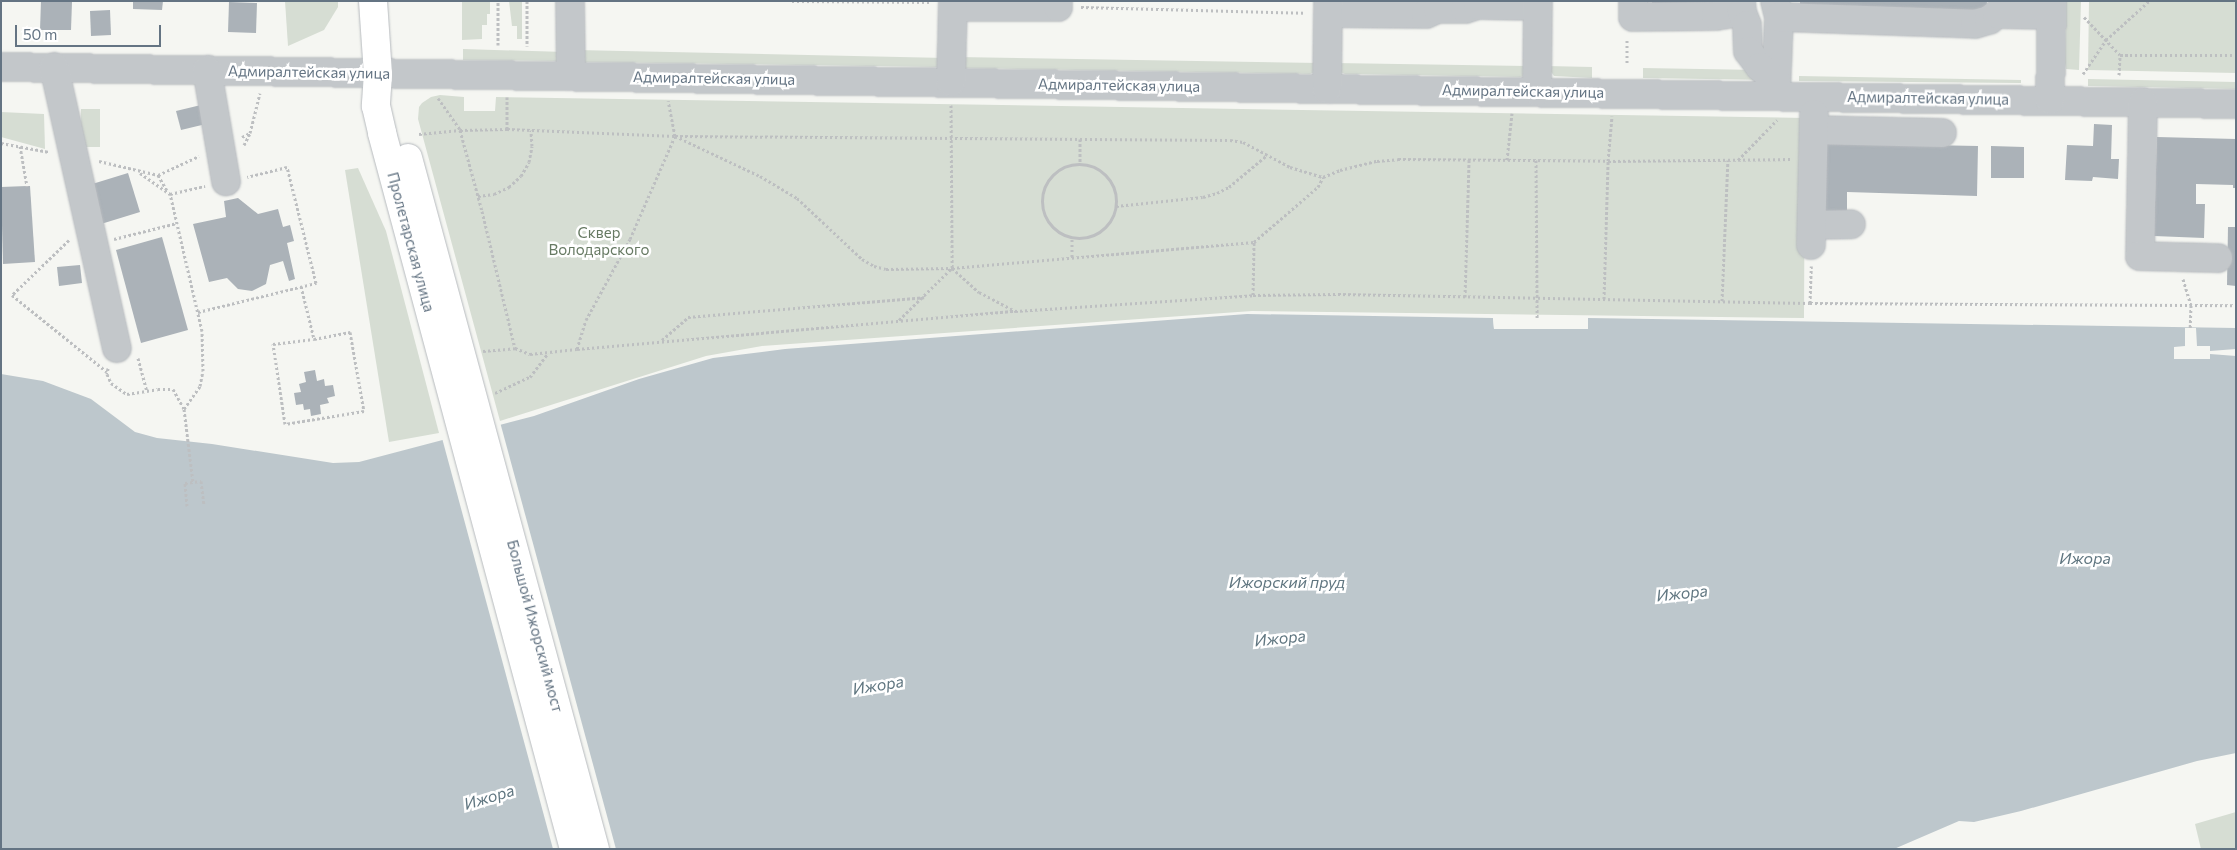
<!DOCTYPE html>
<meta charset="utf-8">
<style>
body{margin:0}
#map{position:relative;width:2237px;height:850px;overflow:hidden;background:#f5f6f2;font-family:Commissioner,sans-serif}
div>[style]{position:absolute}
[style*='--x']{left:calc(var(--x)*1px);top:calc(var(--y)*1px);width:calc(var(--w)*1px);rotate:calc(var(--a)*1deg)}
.green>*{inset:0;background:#d6ddd3}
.water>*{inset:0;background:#bdc7cc}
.pier>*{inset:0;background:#f5f6f2}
.building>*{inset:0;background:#abb2b8}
.path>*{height:3px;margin-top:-1.5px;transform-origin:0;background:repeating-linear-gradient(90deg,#bdbfc1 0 2.5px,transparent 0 5px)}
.path>.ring{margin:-1.5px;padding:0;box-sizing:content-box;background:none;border:3px solid #bdbfc1;border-radius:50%}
.roads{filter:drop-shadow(0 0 1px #b6babe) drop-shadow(0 0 1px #b6babe)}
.minor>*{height:28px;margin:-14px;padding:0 14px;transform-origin:14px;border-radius:14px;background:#c3c7ca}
.major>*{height:28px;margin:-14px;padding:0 14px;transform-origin:14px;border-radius:14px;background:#fff}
span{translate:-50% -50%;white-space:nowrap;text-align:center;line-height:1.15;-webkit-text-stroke:5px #fff;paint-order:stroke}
.street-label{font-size:15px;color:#647483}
.park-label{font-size:15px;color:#677a63}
.water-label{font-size:16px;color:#607680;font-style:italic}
.frame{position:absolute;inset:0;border:2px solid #647483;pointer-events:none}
.scale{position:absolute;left:15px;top:25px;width:146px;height:22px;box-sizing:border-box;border:2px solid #647483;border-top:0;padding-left:6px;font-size:15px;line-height:18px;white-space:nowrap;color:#647483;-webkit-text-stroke:4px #fff;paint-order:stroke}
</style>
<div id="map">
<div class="green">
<div style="clip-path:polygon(285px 1px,338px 1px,338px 7px,324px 30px,288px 46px)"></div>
<div style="clip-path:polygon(462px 1px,496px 1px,490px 2px,490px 14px,487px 14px,487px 25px,482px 25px,482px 39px,462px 40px)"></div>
<div style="clip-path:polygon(509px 1px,522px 1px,522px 39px,517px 39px,517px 26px,512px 26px)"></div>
<div style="clip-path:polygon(2066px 1px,2081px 1px,2079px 70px,2066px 69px,2065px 63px)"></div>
<div style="clip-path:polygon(2089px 1px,2236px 1px,2236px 73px,2088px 70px)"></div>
<div style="clip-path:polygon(463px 49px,565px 52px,559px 61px,463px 60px)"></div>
<div style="clip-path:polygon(576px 50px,946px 58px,942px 66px,937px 67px,585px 62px,581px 60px)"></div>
<div style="clip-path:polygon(957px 57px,1320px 63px,1315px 72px,1310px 74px,965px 68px)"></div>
<div style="clip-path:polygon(1335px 63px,1531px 66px,1525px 76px,1520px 77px,1345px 74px,1340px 72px)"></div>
<div style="clip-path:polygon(1547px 66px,1592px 67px,1592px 78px,1554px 76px)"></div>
<div style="clip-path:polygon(1643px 68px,1759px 70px,1770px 80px,1643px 78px)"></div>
<div style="clip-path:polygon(1799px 76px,2021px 80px,2021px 83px,1799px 81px)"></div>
<div style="clip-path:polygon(2088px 79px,2236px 82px,2236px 89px,2088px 86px)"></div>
<div style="clip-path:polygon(440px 95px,464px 97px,464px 111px,495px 111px,496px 97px,1805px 118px,1804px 318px,1252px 311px,762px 346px,706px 356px,500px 421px,418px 119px,419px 107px,422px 103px,431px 97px)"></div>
<div style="clip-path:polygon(81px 109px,100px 109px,100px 147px,80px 147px)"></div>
<div style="clip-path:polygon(1px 112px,44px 114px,45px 149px,1px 137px)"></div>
<div style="clip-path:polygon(358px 168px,386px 231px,439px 433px,389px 442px,345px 170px)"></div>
<div style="clip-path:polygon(2236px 812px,2236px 849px,2201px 849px,2195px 824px)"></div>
</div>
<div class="water">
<div style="clip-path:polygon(1247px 314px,1493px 318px,1494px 329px,1587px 329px,1588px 318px,2236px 328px,2236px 753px,2197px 761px,2021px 811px,1974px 822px,1959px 821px,1894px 849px,1px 849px,1px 374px,43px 381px,91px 399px,135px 432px,157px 438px,212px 444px,333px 463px,359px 462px,534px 416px,639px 379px,713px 358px,785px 349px)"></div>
</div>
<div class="pier">
<div style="clip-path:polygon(1493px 318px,1496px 318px,1496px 326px,1585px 327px,1586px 318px,1588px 318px,1588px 329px,1494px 329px)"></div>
<div style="clip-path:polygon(2185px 328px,2196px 328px,2197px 346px,2210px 346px,2210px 351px,2236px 349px,2236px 356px,2210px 354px,2210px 359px,2174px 359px,2174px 347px,2185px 346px)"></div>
<div style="clip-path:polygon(500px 422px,616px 849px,553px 849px,442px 438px)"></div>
</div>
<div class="building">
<div style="clip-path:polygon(41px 1px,72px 2px,71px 30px,40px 30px)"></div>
<div style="clip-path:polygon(133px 1px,163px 1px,162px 10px,133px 9px)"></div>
<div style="clip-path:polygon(1652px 1px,1719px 1px,1719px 5px,1652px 4px)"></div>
<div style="clip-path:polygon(1800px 1px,1987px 1px,1986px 16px,1800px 12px)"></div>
<div style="clip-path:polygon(229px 2px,257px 3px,256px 33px,228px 32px)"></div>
<div style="clip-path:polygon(110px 10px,111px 35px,91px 36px,90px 11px)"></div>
<div style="clip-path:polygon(201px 105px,206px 124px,181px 130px,176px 111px)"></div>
<div style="clip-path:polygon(2094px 124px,2112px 125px,2111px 159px,2119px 159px,2118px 179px,2093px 177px,2092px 181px,2065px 180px,2067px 145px,2093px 146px)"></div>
<div style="clip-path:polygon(2157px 137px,2236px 139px,2236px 188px,2233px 188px,2233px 185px,2196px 184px,2196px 204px,2205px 204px,2204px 238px,2154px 236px)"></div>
<div style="clip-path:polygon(1825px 143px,1978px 146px,1977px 196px,1847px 192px,1847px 216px,1823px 216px)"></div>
<div style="clip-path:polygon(1991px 146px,2024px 147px,2024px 178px,1991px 178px)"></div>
<div style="clip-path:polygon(128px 173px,140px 212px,101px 224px,89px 185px)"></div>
<div style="clip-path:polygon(27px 186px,30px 186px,35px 262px,3px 264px,1px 187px)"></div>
<div style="clip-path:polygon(238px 198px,258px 214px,278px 209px,283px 227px,290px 225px,294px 241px,287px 243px,295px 279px,289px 281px,283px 261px,270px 265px,266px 284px,252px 291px,238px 289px,227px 278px,209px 282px,193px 224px,226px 217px,224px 201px)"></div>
<div style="clip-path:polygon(2228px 227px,2236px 227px,2236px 286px,2227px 285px)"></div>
<div style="clip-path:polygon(162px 237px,188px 330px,141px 343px,116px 250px)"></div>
<div style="clip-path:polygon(80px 265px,82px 283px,59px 286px,57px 267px)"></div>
<div style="clip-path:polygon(315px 370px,317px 381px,324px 379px,325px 386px,333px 385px,335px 396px,327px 398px,329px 403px,320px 405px,321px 414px,311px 416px,310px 409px,304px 410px,303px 404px,296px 405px,294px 393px,301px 392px,299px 384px,306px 382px,304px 372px)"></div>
</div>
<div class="path">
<div style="--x:527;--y:1;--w:45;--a:90"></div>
<div style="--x:792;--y:1;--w:140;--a:0.4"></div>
<div style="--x:1081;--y:7;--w:224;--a:1.5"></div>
<div style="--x:2084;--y:17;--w:52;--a:46.5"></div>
<div style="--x:2120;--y:55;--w:116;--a:0"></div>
<div style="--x:498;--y:45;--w:44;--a:-90"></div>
<div style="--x:1627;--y:63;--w:24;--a:-90"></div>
<div style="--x:2083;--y:74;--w:41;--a:-55.9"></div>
<div style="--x:2106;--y:40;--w:58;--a:-42.2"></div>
<div style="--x:2119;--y:75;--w:20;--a:-87"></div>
<div style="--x:507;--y:97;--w:32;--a:90"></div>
<div style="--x:438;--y:98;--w:39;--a:55"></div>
<div style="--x:460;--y:130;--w:84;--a:74.8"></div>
<div style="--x:482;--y:211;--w:141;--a:76.5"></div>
<div style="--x:515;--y:348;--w:16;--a:22"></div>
<div style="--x:530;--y:354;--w:47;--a:-6.1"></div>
<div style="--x:577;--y:349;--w:30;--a:-73"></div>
<div style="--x:586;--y:320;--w:92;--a:-61.5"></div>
<div style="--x:630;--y:239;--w:112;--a:-66.4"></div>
<div style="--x:675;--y:136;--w:36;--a:-101"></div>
<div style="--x:951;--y:105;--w:163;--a:89.6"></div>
<div style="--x:419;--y:134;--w:41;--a:-5.6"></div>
<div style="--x:460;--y:130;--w:47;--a:-1.2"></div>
<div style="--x:507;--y:129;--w:168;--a:2.4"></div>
<div style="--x:675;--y:136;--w:555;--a:0.41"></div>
<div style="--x:1230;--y:140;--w:13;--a:9"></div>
<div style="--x:1243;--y:142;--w:53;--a:28"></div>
<div style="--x:1290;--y:167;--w:34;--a:17"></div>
<div style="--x:675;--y:136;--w:94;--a:25.2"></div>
<div style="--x:760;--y:176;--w:43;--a:30.7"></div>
<div style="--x:797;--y:198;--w:89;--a:43.2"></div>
<div style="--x:862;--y:259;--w:14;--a:30"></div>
<div style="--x:874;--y:266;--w:12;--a:14"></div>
<div style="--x:886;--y:269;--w:66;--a:-0.9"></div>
<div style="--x:952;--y:268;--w:303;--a:-4.9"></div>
<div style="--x:1254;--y:242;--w:84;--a:-40.7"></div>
<div style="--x:1318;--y:187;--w:11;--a:-63"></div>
<div style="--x:1323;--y:177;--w:18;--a:-22"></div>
<div style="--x:1340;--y:170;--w:38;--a:-14"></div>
<div style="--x:1377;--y:161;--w:21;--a:-5"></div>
<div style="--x:1398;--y:159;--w:210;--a:0.5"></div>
<div style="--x:1608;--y:161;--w:182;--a:-0.6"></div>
<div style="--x:242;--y:137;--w:9;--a:-27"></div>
<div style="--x:1080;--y:139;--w:25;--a:90"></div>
<div style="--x:1;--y:143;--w:49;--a:10.6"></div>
<div style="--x:244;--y:145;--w:13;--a:-63"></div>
<div style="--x:250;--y:133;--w:41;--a:-76"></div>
<div style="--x:20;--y:146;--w:41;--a:80.1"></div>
<div style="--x:1507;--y:160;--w:47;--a:-83.9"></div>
<div style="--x:1536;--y:160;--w:158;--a:89.6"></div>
<div style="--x:1738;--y:160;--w:56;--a:-45.7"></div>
<div style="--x:99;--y:161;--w:61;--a:13.3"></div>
<div style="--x:158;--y:175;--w:45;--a:-24.9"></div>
<div class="ring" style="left:1042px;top:164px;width:71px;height:71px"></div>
<div style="--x:140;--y:173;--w:37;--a:35"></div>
<div style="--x:158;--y:175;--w:20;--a:60"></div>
<div style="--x:478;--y:196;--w:16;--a:-7"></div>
<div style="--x:494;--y:194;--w:17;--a:-25"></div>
<div style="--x:509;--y:187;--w:16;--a:-43"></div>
<div style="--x:521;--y:176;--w:16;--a:-60"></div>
<div style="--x:529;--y:162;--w:16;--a:-79"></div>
<div style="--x:532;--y:146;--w:16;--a:-94"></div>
<div style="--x:1116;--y:206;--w:87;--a:-5.9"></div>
<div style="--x:1203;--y:197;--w:15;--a:-16"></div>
<div style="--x:1217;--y:193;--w:13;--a:-27"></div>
<div style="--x:1229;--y:187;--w:50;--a:-40.1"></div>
<div style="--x:114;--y:239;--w:65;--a:-14.3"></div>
<div style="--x:69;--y:240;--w:79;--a:136"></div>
<div style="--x:12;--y:295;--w:122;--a:39"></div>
<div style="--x:1072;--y:257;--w:19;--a:-90"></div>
<div style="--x:2183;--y:279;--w:27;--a:73"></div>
<div style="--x:2191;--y:305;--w:23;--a:92"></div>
<div style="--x:301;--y:286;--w:55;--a:76.2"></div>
<div style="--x:314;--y:339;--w:37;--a:-11"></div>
<div style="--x:350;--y:332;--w:80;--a:80"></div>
<div style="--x:364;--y:411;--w:80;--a:170.7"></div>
<div style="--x:285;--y:424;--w:81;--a:-98.5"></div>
<div style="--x:273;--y:344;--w:41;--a:-7"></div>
<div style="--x:1253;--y:295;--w:53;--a:-88.9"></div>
<div style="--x:1465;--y:297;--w:138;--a:-88.3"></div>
<div style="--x:1604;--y:299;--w:138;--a:-88.3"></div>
<div style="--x:1608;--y:161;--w:45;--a:-84.9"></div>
<div style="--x:1722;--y:301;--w:141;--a:-87.6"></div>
<div style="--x:1810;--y:303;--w:37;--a:-88"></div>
<div style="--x:198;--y:312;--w:122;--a:-13.8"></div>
<div style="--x:316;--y:283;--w:120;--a:-104"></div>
<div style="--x:287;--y:167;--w:41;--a:166"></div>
<div style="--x:899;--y:320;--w:74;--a:-44.5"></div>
<div style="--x:952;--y:268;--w:36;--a:42"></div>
<div style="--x:979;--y:292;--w:41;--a:27.8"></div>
<div style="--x:662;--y:340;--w:35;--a:-41"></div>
<div style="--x:688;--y:317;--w:237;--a:-4.8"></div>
<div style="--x:577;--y:349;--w:440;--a:-5"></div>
<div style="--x:1015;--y:311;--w:239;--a:-3.8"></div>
<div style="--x:1253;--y:295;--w:85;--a:-0.7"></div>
<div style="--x:1338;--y:294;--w:472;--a:1.1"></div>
<div style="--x:1810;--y:303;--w:426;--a:0.3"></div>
<div style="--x:483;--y:351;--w:32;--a:-5"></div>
<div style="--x:138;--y:358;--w:34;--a:75"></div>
<div style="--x:108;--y:368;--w:6;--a:99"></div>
<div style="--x:107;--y:374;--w:10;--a:66"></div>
<div style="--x:111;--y:383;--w:19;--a:35"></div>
<div style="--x:127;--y:394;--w:31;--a:-9"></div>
<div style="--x:158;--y:389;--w:15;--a:0"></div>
<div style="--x:173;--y:389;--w:23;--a:61"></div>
<div style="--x:184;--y:409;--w:74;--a:83"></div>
<div style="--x:495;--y:393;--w:38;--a:-25"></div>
<div style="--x:530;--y:377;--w:30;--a:-53"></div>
<div style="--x:184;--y:409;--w:28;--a:-55"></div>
<div style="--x:200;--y:386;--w:15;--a:-79"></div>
<div style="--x:203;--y:371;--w:40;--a:-91.4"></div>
<div style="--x:202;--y:331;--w:141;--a:-103.1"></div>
<div style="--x:170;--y:194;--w:36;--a:-13"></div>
<div style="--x:187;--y:506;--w:23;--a:-95"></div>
<div style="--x:185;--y:483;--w:16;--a:-7"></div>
<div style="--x:201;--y:481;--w:23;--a:83"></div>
</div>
<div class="roads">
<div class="minor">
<div style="--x:570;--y:1;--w:75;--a:89.2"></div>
<div style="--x:1633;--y:1;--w:16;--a:90"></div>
<div style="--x:1633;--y:17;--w:83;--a:-0.7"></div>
<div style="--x:1716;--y:16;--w:26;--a:-9"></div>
<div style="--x:1742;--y:12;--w:11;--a:-95"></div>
<div style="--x:1775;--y:1;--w:16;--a:76"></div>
<div style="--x:1779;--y:17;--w:79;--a:92.2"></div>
<div style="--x:953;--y:7;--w:105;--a:0"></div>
<div style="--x:1058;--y:7;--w:6;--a:-90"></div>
<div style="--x:1742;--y:12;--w:14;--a:69"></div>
<div style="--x:1747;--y:25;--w:26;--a:88"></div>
<div style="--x:1748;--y:51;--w:20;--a:53"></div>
<div style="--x:1760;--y:67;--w:21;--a:41"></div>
<div style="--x:1328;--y:13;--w:98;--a:0.6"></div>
<div style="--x:1426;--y:14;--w:13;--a:-23"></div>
<div style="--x:1438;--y:9;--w:27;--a:0"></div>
<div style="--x:1465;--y:9;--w:14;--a:-17"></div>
<div style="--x:1478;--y:5;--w:60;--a:1"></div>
<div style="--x:1779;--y:17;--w:196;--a:2"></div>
<div style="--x:1975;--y:24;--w:15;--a:-16"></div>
<div style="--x:1989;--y:20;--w:10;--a:-37"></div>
<div style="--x:1997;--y:14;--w:54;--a:1.1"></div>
<div style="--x:1;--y:67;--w:2235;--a:0.95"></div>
<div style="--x:54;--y:67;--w:288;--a:77.4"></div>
<div style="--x:207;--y:70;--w:113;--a:80.3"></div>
<div style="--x:951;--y:82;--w:81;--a:-88.6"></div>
<div style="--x:1327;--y:89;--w:88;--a:-89.3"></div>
<div style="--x:1537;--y:91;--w:90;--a:-89.4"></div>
<div style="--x:2050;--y:100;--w:99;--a:-88.8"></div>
<div style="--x:2143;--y:102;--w:154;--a:91.1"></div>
<div style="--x:2140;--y:256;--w:78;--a:1.5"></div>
<div style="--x:1814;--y:130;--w:128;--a:1.3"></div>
<div style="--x:1812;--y:225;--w:39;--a:-1"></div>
<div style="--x:1811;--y:245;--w:131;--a:-88.7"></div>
</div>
<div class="major">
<div style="--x:373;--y:1;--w:73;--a:86.1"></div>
<div style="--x:378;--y:74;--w:32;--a:94"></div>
<div style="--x:376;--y:106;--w:28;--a:77"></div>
<div style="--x:382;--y:133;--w:741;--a:74.99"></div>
<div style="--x:408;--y:158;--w:716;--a:74.86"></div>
</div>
</div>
<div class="street-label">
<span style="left:309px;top:72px;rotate:1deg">Адмиралтейская улица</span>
<span style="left:714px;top:78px;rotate:1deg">Адмиралтейская улица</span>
<span style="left:1119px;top:85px;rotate:1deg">Адмиралтейская улица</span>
<span style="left:1523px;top:91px;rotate:1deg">Адмиралтейская улица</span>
<span style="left:1928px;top:98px;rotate:1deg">Адмиралтейская улица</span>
<span style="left:411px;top:242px;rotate:75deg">Пролетарская улица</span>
<span style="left:535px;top:626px;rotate:75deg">Большой Ижорский мост</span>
</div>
<div class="park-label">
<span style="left:599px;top:241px">Сквер<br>Володарского</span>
</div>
<div class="water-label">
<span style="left:2085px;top:558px">Ижора</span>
<span style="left:1287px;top:582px">Ижорский пруд</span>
<span style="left:1682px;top:593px;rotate:-6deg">Ижора</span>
<span style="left:1280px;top:638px;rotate:-6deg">Ижора</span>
<span style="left:878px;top:685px;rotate:-9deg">Ижора</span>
<span style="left:489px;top:797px;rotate:-17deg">Ижора</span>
</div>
<div class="frame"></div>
<div class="scale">50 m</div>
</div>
